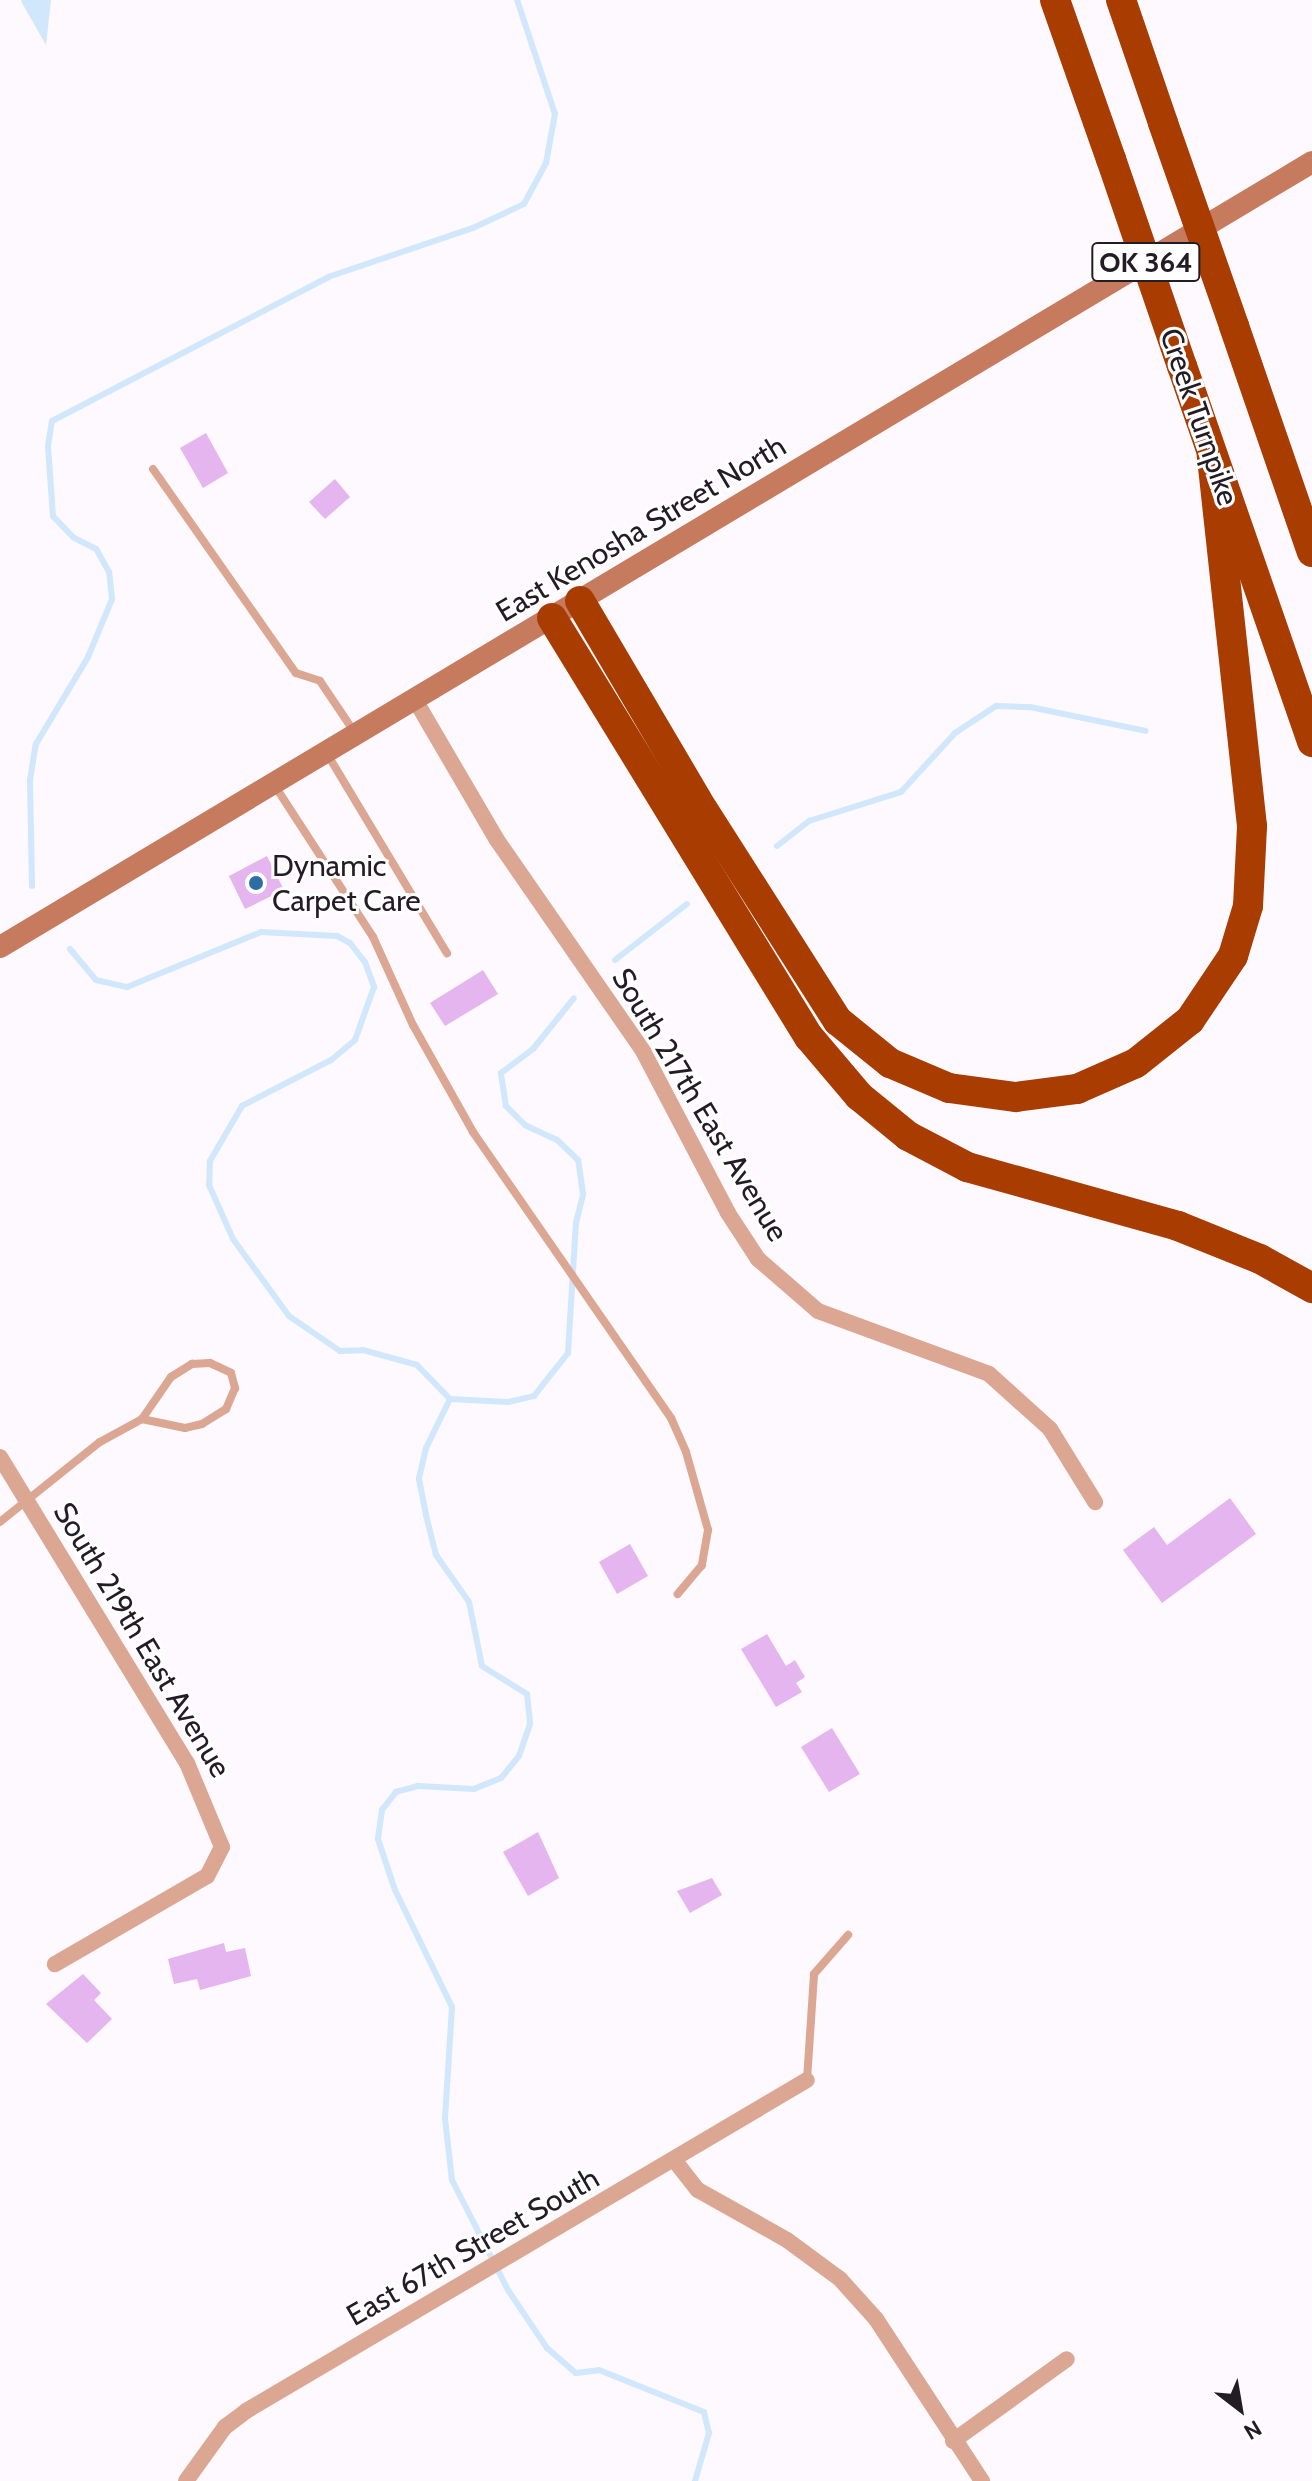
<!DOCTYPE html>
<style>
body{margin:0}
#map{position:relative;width:1312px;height:2481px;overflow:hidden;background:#fdf9fe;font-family:Cabin,sans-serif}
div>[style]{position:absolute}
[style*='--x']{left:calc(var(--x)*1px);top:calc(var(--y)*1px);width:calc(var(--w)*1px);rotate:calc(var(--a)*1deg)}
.water>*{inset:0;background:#d1e7fc}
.stream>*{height:6px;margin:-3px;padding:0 3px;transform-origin:3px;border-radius:3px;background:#d1e7fc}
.building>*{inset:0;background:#e4b5ee}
.lane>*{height:8px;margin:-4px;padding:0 4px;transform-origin:4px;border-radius:4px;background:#dba692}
.street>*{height:16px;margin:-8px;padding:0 8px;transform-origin:8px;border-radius:8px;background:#dba692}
.secondary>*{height:22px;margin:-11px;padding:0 11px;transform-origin:11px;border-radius:11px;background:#c77b5e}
.highway>*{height:30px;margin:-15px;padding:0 15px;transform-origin:15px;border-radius:15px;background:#a83c01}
.highway-bridge>*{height:30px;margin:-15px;padding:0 15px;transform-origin:15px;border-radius:15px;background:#a83c01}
.dots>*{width:22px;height:22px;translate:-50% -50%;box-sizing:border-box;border:4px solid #fff;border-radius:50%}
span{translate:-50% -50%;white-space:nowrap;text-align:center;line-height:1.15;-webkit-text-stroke:6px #fff;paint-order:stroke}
.shield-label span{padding:2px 6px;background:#fff;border:2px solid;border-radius:6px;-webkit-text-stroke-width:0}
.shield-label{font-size:28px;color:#231c24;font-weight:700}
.street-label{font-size:30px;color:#231c24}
.poi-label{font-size:30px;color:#231c24}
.left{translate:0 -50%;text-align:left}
.north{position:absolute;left:1200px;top:2369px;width:80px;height:80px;-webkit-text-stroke:6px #fff;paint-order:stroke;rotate:149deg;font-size:22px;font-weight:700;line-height:32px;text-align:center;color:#231c24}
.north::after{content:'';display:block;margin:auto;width:28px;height:36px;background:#231c24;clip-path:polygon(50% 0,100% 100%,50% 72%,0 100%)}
</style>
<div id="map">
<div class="water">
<div style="clip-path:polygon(21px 0,51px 0,46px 45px,22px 3px)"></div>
</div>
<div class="stream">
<div style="--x:777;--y:846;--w:41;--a:-38"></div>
<div style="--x:809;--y:821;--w:96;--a:-17.5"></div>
<div style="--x:901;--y:792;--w:80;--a:-47.5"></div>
<div style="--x:955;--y:733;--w:49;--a:-33.4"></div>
<div style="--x:996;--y:706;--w:34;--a:2"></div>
<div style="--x:1030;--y:707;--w:118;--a:11.7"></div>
<div style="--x:32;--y:886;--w:106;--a:-91.1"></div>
<div style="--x:30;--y:780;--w:36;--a:-81"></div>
<div style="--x:36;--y:744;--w:101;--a:-59.1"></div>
<div style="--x:88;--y:657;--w:63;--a:-67.5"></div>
<div style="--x:112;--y:599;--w:27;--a:-96"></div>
<div style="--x:109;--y:572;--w:26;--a:-119"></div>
<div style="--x:96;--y:549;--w:25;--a:-153"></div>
<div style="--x:74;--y:538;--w:30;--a:-134"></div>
<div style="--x:53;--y:516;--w:70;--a:-94.1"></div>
<div style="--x:48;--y:446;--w:25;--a:-81"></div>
<div style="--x:52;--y:421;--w:314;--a:-27.5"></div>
<div style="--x:331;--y:276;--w:150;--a:-18.7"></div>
<div style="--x:473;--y:228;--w:56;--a:-25.2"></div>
<div style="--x:524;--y:204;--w:47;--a:-61.8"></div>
<div style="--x:546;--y:163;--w:50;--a:-79.6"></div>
<div style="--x:555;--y:114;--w:120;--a:-108.4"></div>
<div style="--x:70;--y:949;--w:40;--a:50"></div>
<div style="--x:96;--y:980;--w:32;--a:13"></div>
<div style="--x:127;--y:987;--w:145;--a:-22.3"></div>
<div style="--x:261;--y:932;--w:76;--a:3"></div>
<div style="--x:337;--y:936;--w:15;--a:28"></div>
<div style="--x:350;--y:943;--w:24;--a:52"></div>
<div style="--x:365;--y:962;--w:27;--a:70"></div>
<div style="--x:374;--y:987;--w:56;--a:109.7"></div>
<div style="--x:355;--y:1040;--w:31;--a:140"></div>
<div style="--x:331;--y:1060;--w:100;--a:152.7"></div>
<div style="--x:242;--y:1106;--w:64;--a:120.2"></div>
<div style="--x:210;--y:1161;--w:24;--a:92"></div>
<div style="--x:209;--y:1185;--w:59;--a:66"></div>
<div style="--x:233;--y:1239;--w:95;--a:54"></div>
<div style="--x:289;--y:1316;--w:62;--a:34.5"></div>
<div style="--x:340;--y:1351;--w:23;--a:-2"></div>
<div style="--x:363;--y:1350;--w:56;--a:15.5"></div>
<div style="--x:417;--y:1365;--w:47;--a:45.9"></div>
<div style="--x:450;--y:1399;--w:58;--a:3"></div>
<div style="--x:508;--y:1402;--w:27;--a:-13"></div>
<div style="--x:534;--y:1396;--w:55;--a:-51.7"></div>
<div style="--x:568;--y:1353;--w:130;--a:-86.5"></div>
<div style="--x:576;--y:1223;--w:30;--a:-76"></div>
<div style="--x:583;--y:1194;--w:34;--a:-98"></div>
<div style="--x:578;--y:1160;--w:29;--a:-136"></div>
<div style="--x:557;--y:1140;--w:35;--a:-155"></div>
<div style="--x:525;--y:1125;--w:27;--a:-135"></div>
<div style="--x:506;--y:1106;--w:33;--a:-99"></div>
<div style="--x:501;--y:1073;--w:40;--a:-37"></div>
<div style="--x:533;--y:1049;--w:65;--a:-51.2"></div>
<div style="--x:615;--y:960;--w:91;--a:-37.9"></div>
<div style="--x:450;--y:1399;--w:55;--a:116.1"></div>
<div style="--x:426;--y:1448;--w:32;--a:103"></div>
<div style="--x:419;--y:1479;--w:37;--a:79"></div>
<div style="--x:426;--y:1515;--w:41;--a:76"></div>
<div style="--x:436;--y:1555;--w:57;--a:54.9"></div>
<div style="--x:469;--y:1602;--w:65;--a:78.5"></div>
<div style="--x:482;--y:1666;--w:53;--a:31.9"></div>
<div style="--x:527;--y:1694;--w:30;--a:84"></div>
<div style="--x:530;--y:1724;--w:34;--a:109"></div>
<div style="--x:519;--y:1756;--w:28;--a:129"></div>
<div style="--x:501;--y:1778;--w:29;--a:158"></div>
<div style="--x:474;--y:1789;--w:56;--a:-176.9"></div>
<div style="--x:418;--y:1786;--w:23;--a:165"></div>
<div style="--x:396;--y:1792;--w:23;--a:128"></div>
<div style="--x:382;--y:1810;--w:29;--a:98"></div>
<div style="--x:378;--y:1839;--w:54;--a:71.6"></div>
<div style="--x:395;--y:1890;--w:130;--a:64"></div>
<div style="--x:452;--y:2007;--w:111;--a:93.6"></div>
<div style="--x:445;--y:2118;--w:62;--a:83.6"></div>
<div style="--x:452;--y:2180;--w:123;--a:63"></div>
<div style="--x:508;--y:2290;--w:70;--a:56.1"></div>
<div style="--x:547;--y:2348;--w:38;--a:41"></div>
<div style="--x:576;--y:2373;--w:23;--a:-7"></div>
<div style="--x:599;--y:2370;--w:113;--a:21.8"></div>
<div style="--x:704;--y:2412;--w:22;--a:77"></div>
<div style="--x:709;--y:2433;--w:50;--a:106.3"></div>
</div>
<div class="building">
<div style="clip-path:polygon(206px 433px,228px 473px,203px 488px,180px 448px)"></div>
<div style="clip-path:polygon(335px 479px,350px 497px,325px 519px,309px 502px)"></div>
<div style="clip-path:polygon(267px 856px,284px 890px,245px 909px,229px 876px)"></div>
<div style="clip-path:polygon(483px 970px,498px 994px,445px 1026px,430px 1003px)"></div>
<div style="clip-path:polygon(1230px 1498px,1256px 1534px,1162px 1603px,1123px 1550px,1154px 1527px,1167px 1545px)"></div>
<div style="clip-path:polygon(630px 1544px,648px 1576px,617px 1594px,599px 1562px)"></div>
<div style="clip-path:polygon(767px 1634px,786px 1666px,795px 1660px,805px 1677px,796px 1683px,802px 1692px,776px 1707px,741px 1649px)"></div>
<div style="clip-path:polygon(832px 1728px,860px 1774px,829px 1792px,801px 1747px)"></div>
<div style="clip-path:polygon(538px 1832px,559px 1878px,528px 1896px,503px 1852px)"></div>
<div style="clip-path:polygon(712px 1878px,722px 1895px,690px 1913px,677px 1891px)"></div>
<div style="clip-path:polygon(224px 1943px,226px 1952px,245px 1948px,251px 1976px,200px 1990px,197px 1979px,174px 1984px,168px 1959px)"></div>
<div style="clip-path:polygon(83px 1974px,101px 1993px,94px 2000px,112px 2019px,87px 2043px,46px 2004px)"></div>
</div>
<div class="lane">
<div style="--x:153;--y:469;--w:249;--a:55"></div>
<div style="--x:296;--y:673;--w:25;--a:18"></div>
<div style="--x:320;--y:681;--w:63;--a:56.1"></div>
<div style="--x:326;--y:752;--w:235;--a:59"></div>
<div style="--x:275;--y:786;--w:180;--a:57"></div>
<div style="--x:373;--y:937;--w:97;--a:65.6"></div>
<div style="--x:413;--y:1025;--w:123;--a:60.7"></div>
<div style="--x:473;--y:1132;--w:348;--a:55.3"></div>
<div style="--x:671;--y:1418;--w:37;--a:66"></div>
<div style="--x:686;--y:1452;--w:81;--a:74.2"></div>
<div style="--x:708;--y:1530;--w:36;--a:100"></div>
<div style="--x:702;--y:1565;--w:38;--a:130"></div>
<div style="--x:0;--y:1522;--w:128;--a:-38.7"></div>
<div style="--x:100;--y:1442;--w:48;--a:-28.7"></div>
<div style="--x:142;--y:1419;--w:51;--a:-55.4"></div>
<div style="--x:171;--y:1377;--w:25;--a:-32"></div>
<div style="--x:192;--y:1364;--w:18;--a:-3"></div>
<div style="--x:210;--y:1363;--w:23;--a:25"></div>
<div style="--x:231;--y:1373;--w:16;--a:75"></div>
<div style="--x:235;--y:1388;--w:23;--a:113"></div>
<div style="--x:226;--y:1409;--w:28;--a:148"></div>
<div style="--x:202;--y:1424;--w:17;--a:167"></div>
<div style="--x:185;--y:1428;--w:44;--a:-168.2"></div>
<div style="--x:807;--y:2080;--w:106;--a:-86.2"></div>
<div style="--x:814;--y:1974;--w:52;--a:-48.9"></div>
</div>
<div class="street">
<div style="--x:414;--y:698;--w:164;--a:59.7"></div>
<div style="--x:497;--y:840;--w:257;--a:55.3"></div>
<div style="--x:643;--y:1051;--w:183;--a:62.3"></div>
<div style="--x:728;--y:1213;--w:55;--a:56.9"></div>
<div style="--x:758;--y:1259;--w:79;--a:40.9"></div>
<div style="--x:818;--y:1311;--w:182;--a:20.2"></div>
<div style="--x:989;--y:1374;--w:82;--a:42"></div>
<div style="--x:1050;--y:1429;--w:86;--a:58.3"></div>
<div style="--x:0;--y:1457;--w:359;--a:58.6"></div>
<div style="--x:187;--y:1763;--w:91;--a:67.4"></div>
<div style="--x:222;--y:1847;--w:33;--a:117"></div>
<div style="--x:207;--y:1876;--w:176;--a:149.9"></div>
<div style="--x:675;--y:2161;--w:37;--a:52"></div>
<div style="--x:698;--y:2190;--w:102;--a:29.3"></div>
<div style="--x:787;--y:2240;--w:66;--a:36.3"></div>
<div style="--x:840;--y:2279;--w:54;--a:48"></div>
<div style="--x:876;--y:2319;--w:194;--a:56.8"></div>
<div style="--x:953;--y:2441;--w:140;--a:-35.7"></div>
<div style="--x:186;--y:2481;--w:67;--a:-54.2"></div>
<div style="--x:225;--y:2427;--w:26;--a:-37"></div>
<div style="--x:246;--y:2411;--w:651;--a:-30.54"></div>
</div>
<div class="secondary">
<div style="--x:0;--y:947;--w:1529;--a:-30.89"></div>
</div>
<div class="highway">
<div style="--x:1055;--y:0;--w:169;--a:70.6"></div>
<div style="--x:1121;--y:0;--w:130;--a:71.1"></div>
<div style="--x:1234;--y:326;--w:239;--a:71"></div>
<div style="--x:1182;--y:366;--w:398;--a:70.9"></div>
<div style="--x:580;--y:601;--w:231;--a:59.5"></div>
<div style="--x:697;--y:800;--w:262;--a:57.5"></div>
<div style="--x:838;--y:1021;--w:67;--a:38.9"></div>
<div style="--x:890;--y:1063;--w:64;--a:23"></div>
<div style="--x:949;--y:1088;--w:68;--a:7.7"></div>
<div style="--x:1016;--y:1097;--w:62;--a:-7.5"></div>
<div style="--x:1077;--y:1089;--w:64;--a:-23.8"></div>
<div style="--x:1136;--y:1063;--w:69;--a:-38.5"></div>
<div style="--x:1190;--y:1020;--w:77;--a:-56.1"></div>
<div style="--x:1233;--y:956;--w:52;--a:-73.3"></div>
<div style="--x:1248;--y:906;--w:80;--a:-87.1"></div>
<div style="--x:1252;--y:826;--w:373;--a:-96.2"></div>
<div style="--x:552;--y:618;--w:492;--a:58.5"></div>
<div style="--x:809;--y:1037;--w:77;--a:49.7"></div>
<div style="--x:859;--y:1096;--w:63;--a:39.2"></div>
<div style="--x:908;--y:1136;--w:67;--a:27.7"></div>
<div style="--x:967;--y:1167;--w:219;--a:15.6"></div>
<div style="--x:1178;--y:1226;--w:88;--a:21.9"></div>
<div style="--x:1260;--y:1259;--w:60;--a:29.1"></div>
</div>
<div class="highway-bridge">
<div style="--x:1163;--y:123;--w:215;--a:70.7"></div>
<div style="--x:1111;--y:159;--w:219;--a:71.1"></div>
</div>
<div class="dots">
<div style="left:256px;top:883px;background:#2c6ea4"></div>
</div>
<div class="shield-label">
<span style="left:1146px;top:262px">OK 364</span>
</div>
<div class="street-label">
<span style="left:1199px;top:417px;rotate:71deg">Creek Turnpike</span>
<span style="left:641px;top:529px;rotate:-31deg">East Kenosha Street North</span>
<span style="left:700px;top:1105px;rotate:59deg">South 217th East Avenue</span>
<span style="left:142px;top:1640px;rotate:59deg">South 219th East Avenue</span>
<span style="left:473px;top:2247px;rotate:-30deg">East 67th Street South</span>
</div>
<div class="poi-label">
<span class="left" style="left:272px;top:883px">Dynamic<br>Carpet Care</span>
</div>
<div class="north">N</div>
</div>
